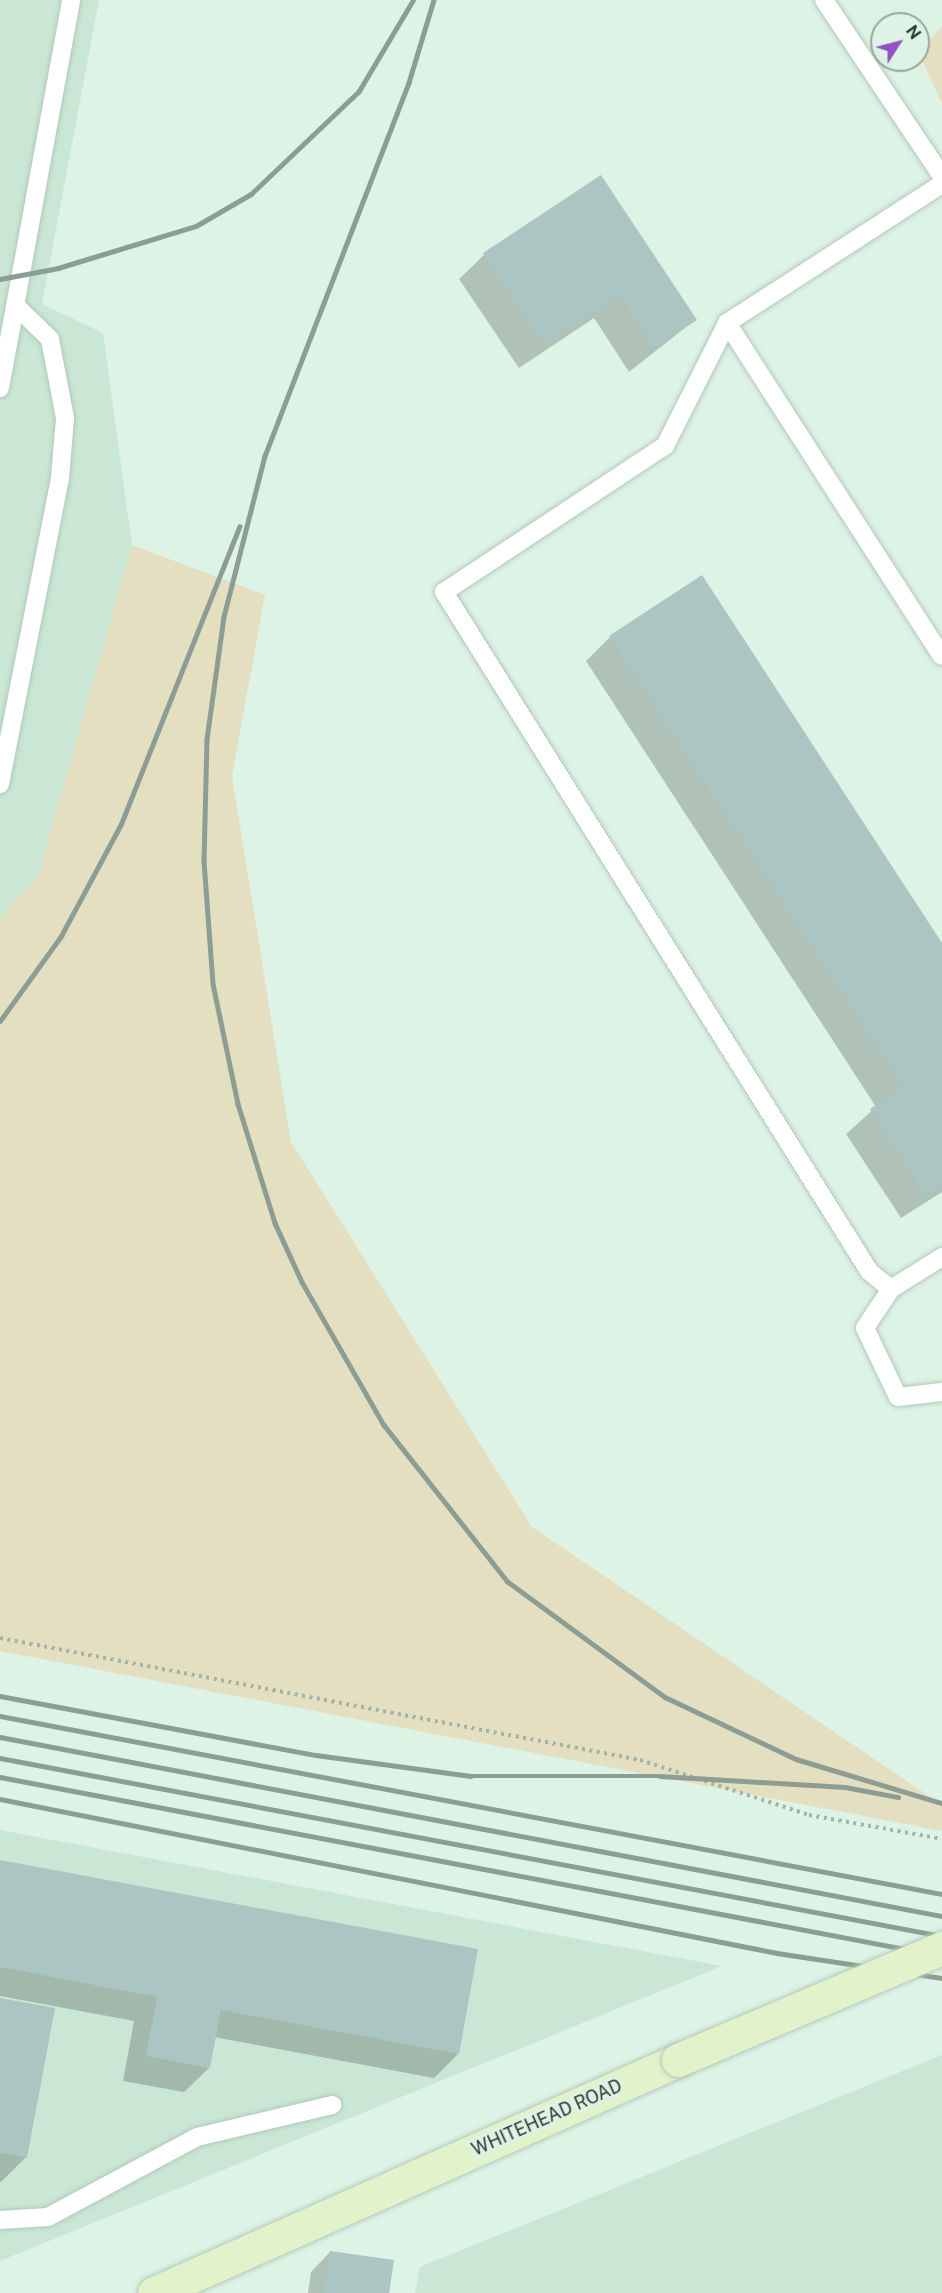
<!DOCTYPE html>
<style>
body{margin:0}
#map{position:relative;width:942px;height:2293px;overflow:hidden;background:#ddf3e5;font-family:"Public Sans",sans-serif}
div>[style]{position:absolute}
.built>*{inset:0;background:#cae7d5}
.green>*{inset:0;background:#e5dfc2}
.shadow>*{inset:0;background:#0003}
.building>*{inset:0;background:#aac5c2}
.path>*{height:4px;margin-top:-2px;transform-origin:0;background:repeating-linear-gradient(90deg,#a2b4a9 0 3px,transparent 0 7.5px)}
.roads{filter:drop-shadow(0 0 2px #b3c8ba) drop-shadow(0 0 2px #b3c8ba)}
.lane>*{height:18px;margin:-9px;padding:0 9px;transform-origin:9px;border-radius:9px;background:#fff}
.secondary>*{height:33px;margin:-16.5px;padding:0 16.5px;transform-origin:16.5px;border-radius:16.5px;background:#e2f2ca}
.rail>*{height:4.5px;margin:-2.25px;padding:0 2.25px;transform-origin:2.25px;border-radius:2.25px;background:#8d9d93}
.bridges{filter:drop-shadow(0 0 2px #b3c8ba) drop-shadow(0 0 2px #b3c8ba)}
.secondary-bridge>*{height:33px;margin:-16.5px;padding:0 16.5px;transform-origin:16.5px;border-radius:16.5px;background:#e2f2ca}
span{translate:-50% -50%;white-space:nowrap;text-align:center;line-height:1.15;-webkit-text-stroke:6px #ddf3e5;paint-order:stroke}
.street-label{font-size:18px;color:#2d3630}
.north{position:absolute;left:870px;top:12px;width:60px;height:60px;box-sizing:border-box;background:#ddf3e5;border:2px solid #97a79d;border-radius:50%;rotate:54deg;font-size:16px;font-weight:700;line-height:24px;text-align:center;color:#2d3630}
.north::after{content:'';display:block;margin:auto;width:21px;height:27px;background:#9251c7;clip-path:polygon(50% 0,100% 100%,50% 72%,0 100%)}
</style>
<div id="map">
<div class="built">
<i style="clip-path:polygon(0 0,99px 0,42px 304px,103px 333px,132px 545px,39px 873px,0 919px)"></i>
<i style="clip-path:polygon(0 1830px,722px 1966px,0 2261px)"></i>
<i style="clip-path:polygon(942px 2055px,942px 2293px,415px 2293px,420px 2267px)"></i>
</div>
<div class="green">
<i style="clip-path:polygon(942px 27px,942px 104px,918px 51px)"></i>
<i style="clip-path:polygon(132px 545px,265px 595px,232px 776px,291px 1142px,532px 1527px,942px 1805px,942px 1831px,0 1651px,0 919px,39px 873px)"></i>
</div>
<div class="shadow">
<i style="clip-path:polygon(600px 177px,695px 320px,629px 372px,594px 318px,519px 368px,459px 279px,484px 255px)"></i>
<i style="clip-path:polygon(610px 637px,942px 946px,942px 1192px,901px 1218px,846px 1134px,876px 1107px,586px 661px)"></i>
<i style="clip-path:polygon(0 1862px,458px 2054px,434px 2078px,214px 2037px,209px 2068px,184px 2092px,123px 2081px,134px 2021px,0 1996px)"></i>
<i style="clip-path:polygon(0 2000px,26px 2157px,1px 2182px,0 2181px)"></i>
<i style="clip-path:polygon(330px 2252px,388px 2293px,308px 2293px,311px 2272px)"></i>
</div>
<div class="building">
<i style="clip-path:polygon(601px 175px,697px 320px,654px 348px,619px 295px,544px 345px,483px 253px)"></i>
<i style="clip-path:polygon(702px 575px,942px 943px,942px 1184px,926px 1195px,870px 1109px,903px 1087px,609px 636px)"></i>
<i style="clip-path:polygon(0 1860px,478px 1949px,459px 2054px,221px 2010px,210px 2068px,146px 2056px,157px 1997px,0 1967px)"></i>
<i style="clip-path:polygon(0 1998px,55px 2008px,27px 2158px,0 2153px)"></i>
<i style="clip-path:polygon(330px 2251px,394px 2260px,389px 2293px,323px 2293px)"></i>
</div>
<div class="path">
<i style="left:0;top:1638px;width:652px;rotate:10.79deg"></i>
<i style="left:640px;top:1760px;width:178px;rotate:18deg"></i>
<i style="left:809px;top:1815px;width:135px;rotate:10.2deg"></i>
</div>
<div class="roads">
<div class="lane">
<i style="left:824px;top:0;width:212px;rotate:56.2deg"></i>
<i style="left:727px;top:323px;width:396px;rotate:57.2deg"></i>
<i style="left:0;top:388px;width:394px;rotate:-79.6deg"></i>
<i style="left:0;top:784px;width:312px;rotate:-78.9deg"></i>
<i style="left:60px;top:478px;width:60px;rotate:-85.2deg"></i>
<i style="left:65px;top:418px;width:80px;rotate:-100.8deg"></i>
<i style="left:50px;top:339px;width:49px;rotate:-135.8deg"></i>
<i style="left:942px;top:1257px;width:60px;rotate:147.9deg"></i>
<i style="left:891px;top:1289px;width:47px;rotate:123.7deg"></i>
<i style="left:865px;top:1328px;width:76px;rotate:64.4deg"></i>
<i style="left:898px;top:1397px;width:44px;rotate:-6.5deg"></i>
<i style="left:891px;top:1289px;width:28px;rotate:-141deg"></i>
<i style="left:869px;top:1271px;width:801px;rotate:-122.04deg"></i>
<i style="left:444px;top:592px;width:265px;rotate:-33.5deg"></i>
<i style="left:665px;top:446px;width:138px;rotate:-63.2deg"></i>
<i style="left:727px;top:323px;width:256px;rotate:-32.9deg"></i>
<i style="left:0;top:2220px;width:48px;rotate:-3.6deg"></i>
<i style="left:48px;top:2217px;width:169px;rotate:-28.2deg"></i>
<i style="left:197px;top:2137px;width:139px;rotate:-13.3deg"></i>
</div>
<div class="secondary">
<i style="left:154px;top:2293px;width:573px;rotate:-23.97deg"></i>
</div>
</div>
<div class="rail">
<i style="left:434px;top:0;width:87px;rotate:106.8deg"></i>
<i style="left:409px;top:83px;width:400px;rotate:111.1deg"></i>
<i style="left:265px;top:456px;width:166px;rotate:104.3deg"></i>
<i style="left:224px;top:617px;width:123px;rotate:97.9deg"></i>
<i style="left:207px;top:739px;width:122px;rotate:91.4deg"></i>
<i style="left:204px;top:861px;width:123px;rotate:85.8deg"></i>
<i style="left:213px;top:984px;width:123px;rotate:78.2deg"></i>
<i style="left:238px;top:1104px;width:125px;rotate:72.7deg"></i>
<i style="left:275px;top:1223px;width:65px;rotate:65.4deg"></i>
<i style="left:302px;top:1282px;width:165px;rotate:60.2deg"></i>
<i style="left:384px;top:1425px;width:199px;rotate:51.7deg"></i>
<i style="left:507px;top:1581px;width:196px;rotate:36.3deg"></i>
<i style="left:665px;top:1697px;width:145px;rotate:25.3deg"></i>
<i style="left:796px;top:1759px;width:152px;rotate:16.8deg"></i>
<i style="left:0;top:279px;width:59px;rotate:-10.7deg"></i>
<i style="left:58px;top:268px;width:144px;rotate:-16.9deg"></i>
<i style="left:196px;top:226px;width:64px;rotate:-30.2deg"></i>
<i style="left:251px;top:194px;width:149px;rotate:-43.6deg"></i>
<i style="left:359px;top:91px;width:106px;rotate:-59.3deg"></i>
<i style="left:0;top:1021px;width:105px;rotate:-54.3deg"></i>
<i style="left:61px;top:936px;width:127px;rotate:-61.8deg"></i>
<i style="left:121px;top:824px;width:320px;rotate:-68.3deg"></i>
<i style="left:0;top:1696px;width:321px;rotate:10.6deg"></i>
<i style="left:316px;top:1755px;width:156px;rotate:7.7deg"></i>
<i style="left:471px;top:1776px;width:189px"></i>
<i style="left:660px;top:1776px;width:185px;rotate:3.4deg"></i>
<i style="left:845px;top:1787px;width:54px;rotate:10.7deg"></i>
<i style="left:0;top:1716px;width:959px;rotate:10.7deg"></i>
<i style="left:0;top:1737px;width:959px;rotate:10.76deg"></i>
<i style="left:0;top:1758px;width:959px;rotate:10.7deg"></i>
<i style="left:0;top:1777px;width:959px;rotate:10.76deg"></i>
<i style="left:0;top:1799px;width:792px;rotate:11.21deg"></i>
<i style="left:777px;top:1953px;width:167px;rotate:8.6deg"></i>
</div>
<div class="bridges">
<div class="secondary-bridge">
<i style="left:678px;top:2060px;width:287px;rotate:-23deg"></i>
</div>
</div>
<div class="street-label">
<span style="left:547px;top:2118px;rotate:-24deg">WHITEHEAD ROAD</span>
</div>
<div class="north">N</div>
</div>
